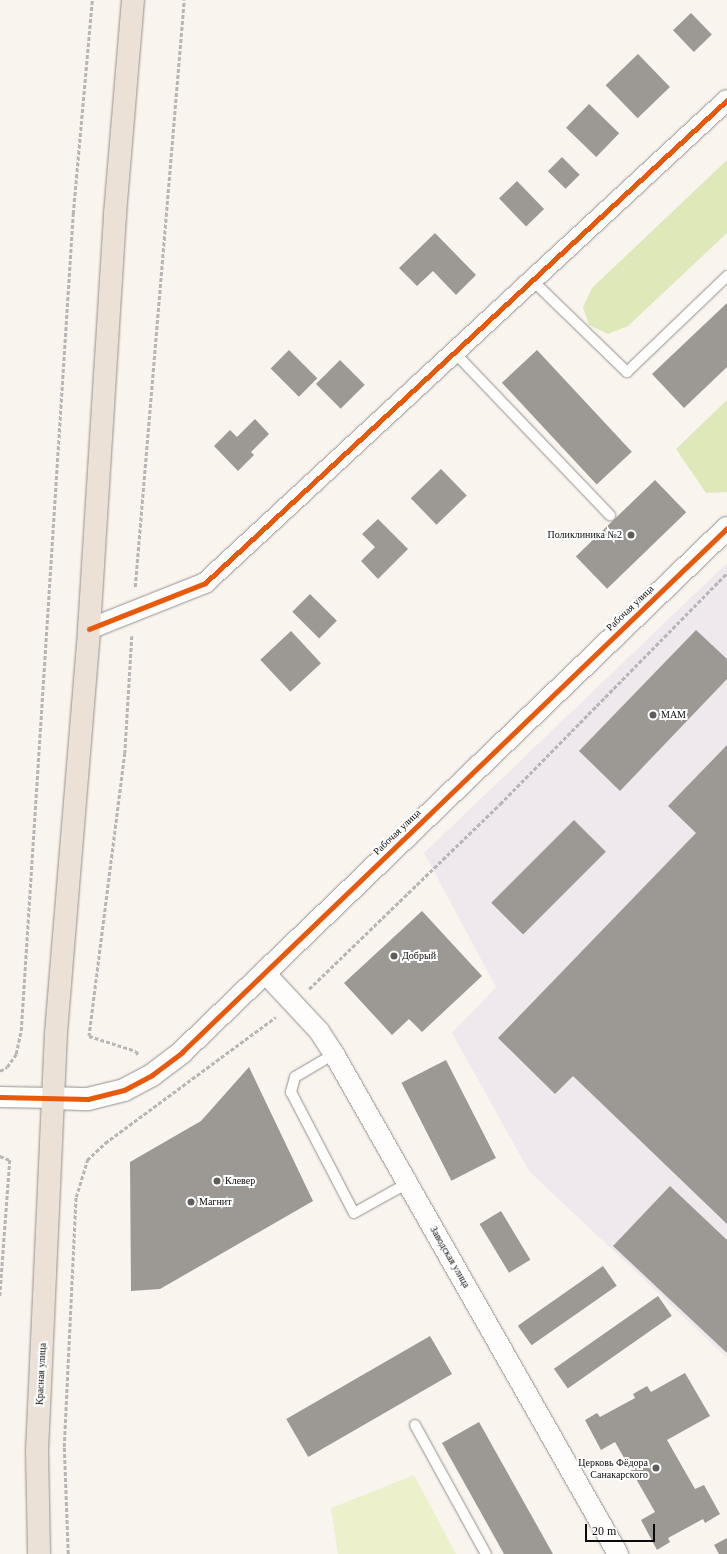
<!DOCTYPE html>
<meta charset="utf-8">
<style>
body{margin:0}
#map{position:relative;width:727px;height:1554px;overflow:hidden;background:#faf4ee;font-family:"Times New Roman",serif}
div>[style]{position:absolute}
.industrial>*{inset:0;background:#efe8ec}
.green>*{inset:0;background:#ecf0cb}
.forest>*{inset:0;background:#dee8b9}
.building>*{inset:0;background:#9c9894;transform-origin:0 0}
.path>*{height:2.5px;margin-top:-1.25px;transform-origin:0;background:repeating-linear-gradient(90deg,#b7b6b5 0 4px,transparent 0 6px)}
.roads{filter:drop-shadow(0 0 1px #93908d) drop-shadow(0 0 1px #93908d)}
.service>*{height:10px;margin:-5px;padding:0 5px;transform-origin:5px;border-radius:5px;background:#fefdfc}
.minor>*{height:20px;margin:-10px;padding:0 10px;transform-origin:10px;border-radius:10px;background:#fefdfc}
.tertiary>*{height:22px;margin:-11px;padding:0 11px;transform-origin:11px;border-radius:11px;background:#fefdfc}
.primary>*{height:22px;margin:-11px;padding:0 11px;transform-origin:11px;border-radius:11px;background:#ece1d6}
.cycleway>*{height:5px;margin:-2.5px;padding:0 2.5px;transform-origin:2.5px;border-radius:2.5px;background:#e8590c}
.dots>*{width:11px;height:11px;translate:-50% -50%;box-sizing:border-box;border:2px solid #fff;border-radius:50%}
span{translate:-50% -50%;white-space:nowrap;text-align:center;line-height:1.15;-webkit-text-stroke:4px #fff;paint-order:stroke}
.poi-label{font-size:10px;color:#0b0b0b}
.right{translate:-100% -50%;text-align:right}
.left{translate:0 -50%;text-align:left}
.street-label{font-size:10px;color:#0b0b0b}
.scale{position:absolute;left:585px;top:1524px;width:70px;height:18px;box-sizing:border-box;border:2px solid #0b0b0b;border-top:0;padding-left:5px;font-size:12px;line-height:14px;white-space:nowrap;color:#0b0b0b;-webkit-text-stroke:3px #fff;paint-order:stroke}
</style>
<div id="map">
<div class="industrial">
<i style="clip-path:polygon(727px 563px,727px 1358px,529px 1171px,452px 1033px,496px 987px,424px 853px)"></i>
</div>
<div class="green">
<i style="clip-path:polygon(414px 1475px,456px 1554px,338px 1554px,331px 1508px)"></i>
</div>
<div class="forest">
<i style="clip-path:polygon(727px 160px,727px 233px,628px 326px,608px 334px,589px 325px,583px 307px,592px 288px)"></i>
<i style="clip-path:polygon(727px 400px,727px 492px,706px 493px,676px 449px)"></i>
</div>
<div class="building">
<i style="left:691px;top:13px;width:30px;height:25px;rotate:46deg"></i>
<i style="left:638px;top:54px;width:46px;height:45px;rotate:46deg"></i>
<i style="left:589px;top:104px;width:42px;height:33px;rotate:44deg"></i>
<i style="left:562px;top:157px;width:25px;height:20px;rotate:45deg"></i>
<i style="left:517px;top:181px;width:39px;height:25px;rotate:46deg"></i>
<i style="clip-path:polygon(435px 233px,476px 275px,456px 295px,433px 271px,417px 286px,399px 268px)"></i>
<i style="clip-path:polygon(727px 303px,727px 367px,684px 408px,652px 374px)"></i>
<i style="left:289px;top:350px;width:40px;height:26px;rotate:45deg"></i>
<i style="left:537px;top:350px;width:139px;height:48px;rotate:47deg"></i>
<i style="left:340px;top:360px;width:35px;height:34px;rotate:45deg"></i>
<i style="clip-path:polygon(255px 419px,269px 434px,251px 452px,254px 455px,238px 471px,214px 446px,230px 430px,237px 437px)"></i>
<i style="left:441px;top:469px;width:37px;height:42px;rotate:46deg"></i>
<i style="left:655px;top:480px;width:45px;height:110px;rotate:46deg"></i>
<i style="clip-path:polygon(378px 519px,408px 549px,378px 579px,361px 561px,375px 547px,362px 534px)"></i>
<i style="left:310px;top:594px;width:38px;height:25px;rotate:45deg"></i>
<i style="clip-path:polygon(696px 630px,727px 659px,727px 679px,620px 791px,579px 751px)"></i>
<i style="left:291px;top:631px;width:44px;height:42px;rotate:47deg"></i>
<i style="clip-path:polygon(727px 745px,727px 1224px,573px 1076px,555px 1094px,498px 1038px,696px 833px,668px 806px)"></i>
<i style="left:574px;top:820px;width:45px;height:117px;rotate:45deg"></i>
<i style="clip-path:polygon(422px 911px,482px 976px,422px 1032px,409px 1019px,392px 1035px,344px 983px)"></i>
<i style="left:446px;top:1060px;width:110px;height:50px;rotate:63deg"></i>
<i style="clip-path:polygon(249px 1067px,313px 1201px,160px 1289px,131px 1291px,130px 1162px,201px 1121px)"></i>
<i style="clip-path:polygon(670px 1186px,727px 1240px,727px 1353px,613px 1246px)"></i>
<i style="left:501px;top:1211px;width:57px;height:25px;rotate:59deg"></i>
<i style="left:603px;top:1266px;width:24px;height:104px;rotate:55deg"></i>
<i style="left:658px;top:1296px;width:24px;height:127px;rotate:55deg"></i>
<i style="left:430px;top:1336px;width:44px;height:166px;rotate:60deg"></i>
<i style="clip-path:polygon(685px 1373px,710px 1416px,667px 1440px,695px 1489px,704px 1485px,720px 1514px,705px 1523px,703px 1519px,668px 1538px,670px 1542px,657px 1550px,641px 1520px,655px 1512px,615px 1442px,601px 1450px,585px 1420px,597px 1413px,600px 1417px,635px 1398px,633px 1394px,647px 1386px,651px 1392px)"></i>
<i style="clip-path:polygon(479px 1422px,553px 1554px,504px 1554px,442px 1443px)"></i>
<i style="clip-path:polygon(727px 1538px,727px 1554px,719px 1554px,714px 1545px)"></i>
</div>
<div class="path">
<i style="left:135px;top:587px;width:589px;rotate:-85.23deg"></i>
<i style="left:132px;top:636px;width:117px;rotate:93.4deg"></i>
<i style="left:125px;top:753px;width:285px;rotate:97.2deg"></i>
<i style="left:89px;top:1036px;width:49px;rotate:17.7deg"></i>
<i style="left:136px;top:1051px;width:6px;rotate:59deg"></i>
<i style="left:309px;top:989px;width:266px;rotate:-44.1deg"></i>
<i style="left:500px;top:804px;width:324px;rotate:-45.5deg"></i>
<i style="left:0;top:1071px;width:8px;rotate:-30deg"></i>
<i style="left:7px;top:1067px;width:16px;rotate:-55deg"></i>
<i style="left:16px;top:1054px;width:24px;rotate:-78deg"></i>
<i style="left:21px;top:1031px;width:819px;rotate:-86.36deg"></i>
<i style="left:73px;top:214px;width:215px;rotate:-84.9deg"></i>
<i style="left:0;top:1156px;width:11px;rotate:22deg"></i>
<i style="left:10px;top:1160px;width:137px;rotate:94.2deg"></i>
<i style="left:68px;top:1554px;width:107px;rotate:-92.1deg"></i>
<i style="left:64px;top:1447px;width:250px;rotate:-87.3deg"></i>
<i style="left:76px;top:1197px;width:39px;rotate:-73deg"></i>
<i style="left:87px;top:1160px;width:25px;rotate:-43deg"></i>
<i style="left:105px;top:1143px;width:212px;rotate:-36.4deg"></i>
</div>
<div class="roads">
<div class="service">
<i style="left:533px;top:281px;width:131px;rotate:44.1deg"></i>
<i style="left:627px;top:372px;width:139px;rotate:-43.8deg"></i>
<i style="left:454px;top:352px;width:226px;rotate:46.3deg"></i>
<i style="left:334px;top:1054px;width:45px;rotate:149.5deg"></i>
<i style="left:295px;top:1077px;width:16px;rotate:105deg"></i>
<i style="left:291px;top:1092px;width:136px;rotate:62.5deg"></i>
<i style="left:354px;top:1213px;width:62px;rotate:-29.1deg"></i>
<i style="left:415px;top:1425px;width:147px;rotate:61.2deg"></i>
</div>
<div class="minor">
<i style="left:89px;top:629px;width:125px;rotate:-21.6deg"></i>
<i style="left:205px;top:583px;width:711px;rotate:-42.78deg"></i>
<i style="left:264px;top:972px;width:81px;rotate:47deg"></i>
<i style="left:319px;top:1031px;width:27px;rotate:57deg"></i>
<i style="left:334px;top:1054px;width:575px;rotate:60.4deg"></i>
<i style="left:0;top:1097px;width:52px;rotate:1.1deg"></i>
</div>
<div class="tertiary">
<i style="left:52px;top:1098px;width:36px;rotate:2deg"></i>
<i style="left:88px;top:1099px;width:37px;rotate:-14deg"></i>
<i style="left:124px;top:1090px;width:32px;rotate:-28deg"></i>
<i style="left:152px;top:1075px;width:38px;rotate:-37deg"></i>
<i style="left:182px;top:1052px;width:756px;rotate:-43.87deg"></i>
</div>
<div class="primary">
<i style="left:39px;top:1554px;width:103px;rotate:-91.1deg"></i>
<i style="left:37px;top:1451px;width:418px;rotate:-87.4deg"></i>
<i style="left:56px;top:1033px;width:405px;rotate:-85.3deg"></i>
<i style="left:89px;top:629px;width:416px;rotate:-86.4deg"></i>
<i style="left:115px;top:214px;width:215px;rotate:-85.2deg"></i>
</div>
</div>
<div class="cycleway">
<i style="left:89px;top:629px;width:125px;rotate:-21.6deg"></i>
<i style="left:205px;top:583px;width:711px;rotate:-42.78deg"></i>
<i style="left:0;top:1097px;width:88px;rotate:1.3deg"></i>
<i style="left:88px;top:1099px;width:37px;rotate:-14deg"></i>
<i style="left:124px;top:1090px;width:32px;rotate:-28deg"></i>
<i style="left:152px;top:1075px;width:38px;rotate:-37deg"></i>
<i style="left:182px;top:1052px;width:756px;rotate:-43.87deg"></i>
</div>
<div class="dots">
<i style="left:631px;top:535px;background:#5f5d5a"></i>
<i style="left:653px;top:715px;background:#5f5d5a"></i>
<i style="left:394px;top:956px;background:#5f5d5a"></i>
<i style="left:217px;top:1181px;background:#5f5d5a"></i>
<i style="left:191px;top:1202px;background:#5f5d5a"></i>
<i style="left:656px;top:1468px;background:#5f5d5a"></i>
</div>
<div class="poi-label">
<span class="right" style="left:622px;top:535px">Поликлиника №2</span>
<span class="left" style="left:661px;top:715px">МАМ</span>
<span class="left" style="left:402px;top:956px">Добрый</span>
<span class="left" style="left:225px;top:1181px">Клевер</span>
<span class="left" style="left:199px;top:1202px">Магнит</span>
<span class="right" style="left:648px;top:1468px">Церковь Фёдора<br>Санакарского</span>
</div>
<div class="street-label">
<span style="left:630px;top:608px;rotate:-44deg">Рабочая улица</span>
<span style="left:397px;top:832px;rotate:-44deg">Рабочая улица</span>
<span style="left:450px;top:1257px;rotate:60deg">Заводская улица</span>
<span style="left:41px;top:1374px;rotate:-87deg">Красная улица</span>
</div>
<div class="scale">20 m</div>
</div>
